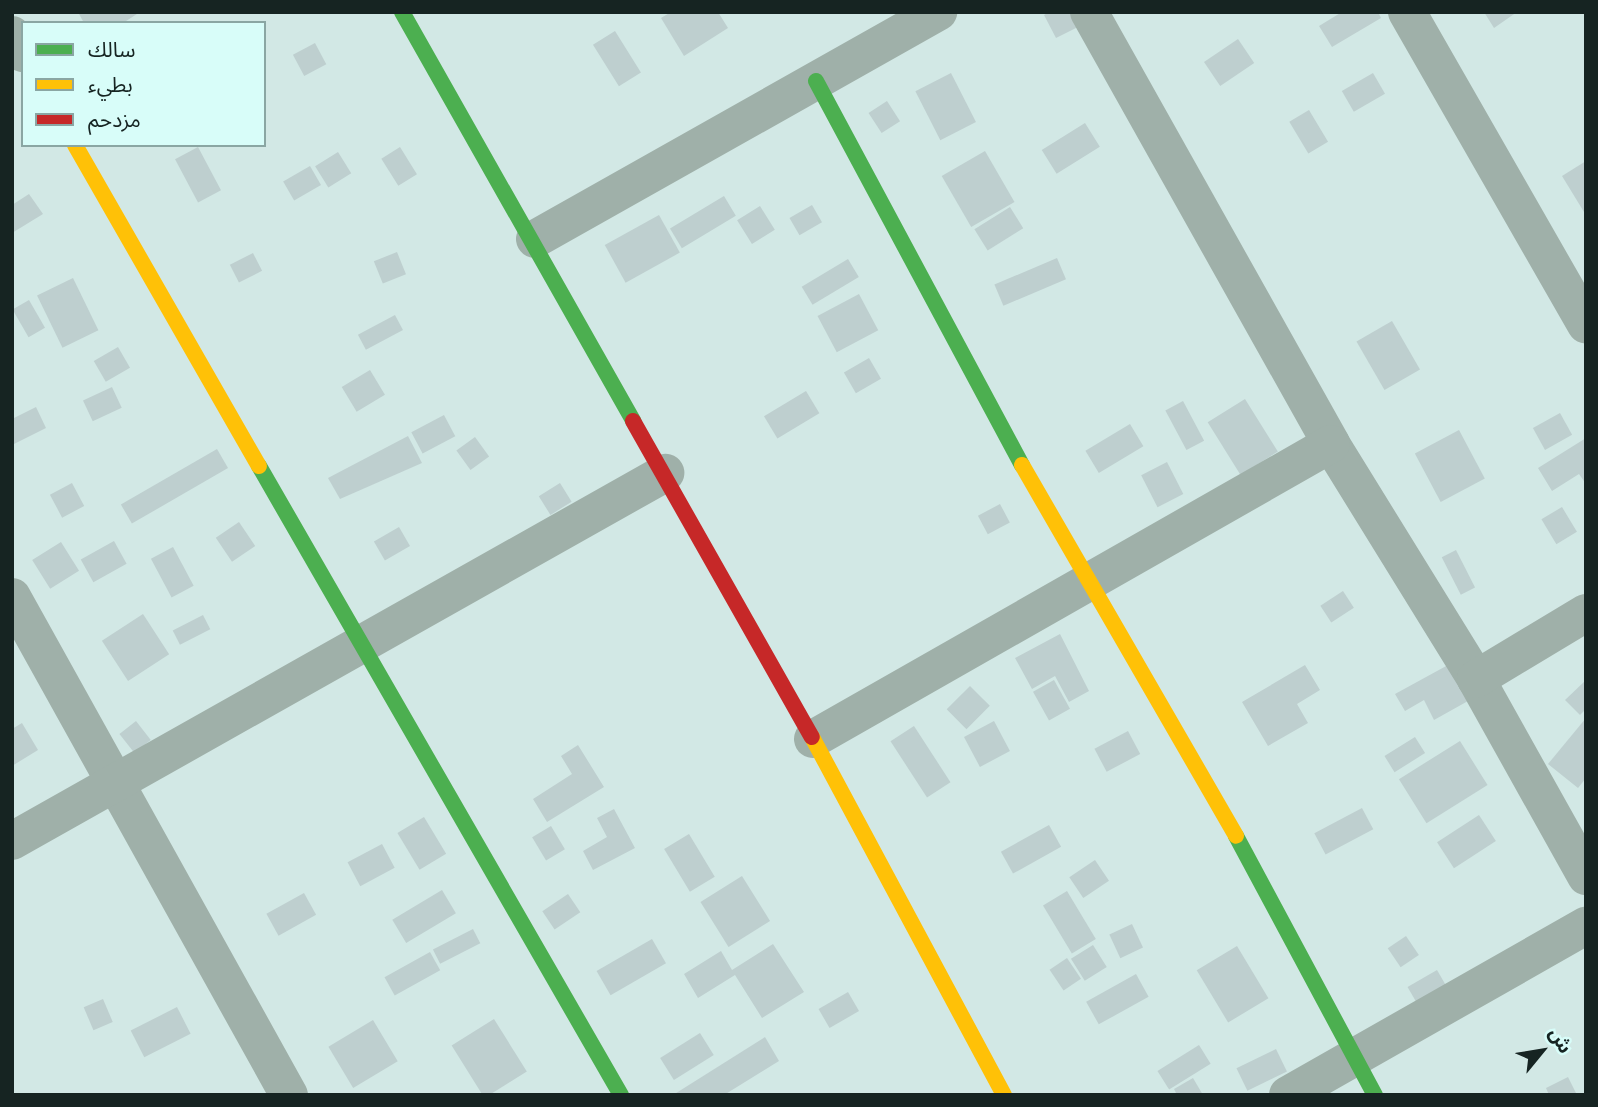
<!DOCTYPE html>
<meta charset="utf-8">
<style>
body{margin:0}
#map{position:relative;width:1598px;height:1107px;overflow:hidden;background:#d2e8e5;font-family:"Varela Round","Noto Sans Arabic",sans-serif}
div>[style]{position:absolute}
.building>*{inset:0;background:#becfcf;transform-origin:0 0}
.street>*{height:38px;margin:-19px;padding:0 19px;transform-origin:19px;border-radius:19px;background:#9fb0a9}
.fast>*{height:16px;margin:-8px;padding:0 8px;transform-origin:8px;border-radius:8px;background:#4caf50}
.slow>*{height:16px;margin:-8px;padding:0 8px;transform-origin:8px;border-radius:8px;background:#ffc107}
.jam>*{height:16px;margin:-8px;padding:0 8px;transform-origin:8px;border-radius:8px;background:#c62828}
span{translate:-50% -50%;white-space:nowrap;text-align:center;line-height:1.15;-webkit-text-stroke:5px #d8fdf9;paint-order:stroke}
.frame{position:absolute;inset:0;border:14px solid #162422;pointer-events:none}
.legend{position:absolute;left:21px;top:21px;width:245px;height:126px;box-sizing:border-box;background:#d8fdf9;border:2px solid #8aa6a3;margin:0;padding:9px 12px;list-style:none;font-size:21px;color:#162422}
.legend li{display:flex;align-items:center;gap:14px;height:35px}
.legend b{width:35px;border:2px solid #8aa6a3}
.north{position:absolute;left:1507px;top:1016px;width:70px;height:70px;-webkit-text-stroke:5px #d8fdf9;paint-order:stroke;rotate:60deg;font-size:19px;font-weight:700;line-height:28px;text-align:center;color:#162422}
.north::after{content:'';display:block;margin:auto;width:24px;height:32px;background:#162422;clip-path:polygon(50% 0,100% 100%,50% 72%,0 100%)}
</style>
<div id="map">
<div class="building">
<i style="clip-path:polygon(78px 12px,140px 12px,123px 23px,84px 23px)"></i>
<i style="clip-path:polygon(671px 12px,718px 12px,728px 28px,684px 56px,661px 18px)"></i>
<i style="clip-path:polygon(1049px 12px,1070px 12px,1078px 27px,1056px 38px,1044px 15px)"></i>
<i style="clip-path:polygon(1342px 12px,1378px 12px,1381px 18px,1332px 47px,1319px 26px)"></i>
<i style="clip-path:polygon(1484px 12px,1517px 12px,1494px 28px)"></i>
<i style="left:615px;top:31px;width:49px;height:26px;rotate:58deg"></i>
<i style="left:1238px;top:39px;width:29px;height:41px;rotate:56deg"></i>
<i style="left:315px;top:43px;width:24px;height:25px;rotate:62deg"></i>
<i style="left:951px;top:73px;width:55px;height:40px;rotate:63deg"></i>
<i style="left:1373px;top:73px;width:24px;height:36px;rotate:60deg"></i>
<i style="left:887px;top:101px;width:24px;height:22px;rotate:57deg"></i>
<i style="left:1309px;top:110px;width:37px;height:23px;rotate:59deg"></i>
<i style="left:1085px;top:123px;width:28px;height:51px;rotate:58deg"></i>
<i style="left:198px;top:147px;width:49px;height:26px;rotate:62deg"></i>
<i style="left:400px;top:147px;width:32px;height:22px;rotate:58deg"></i>
<i style="left:985px;top:151px;width:59px;height:50px;rotate:60deg"></i>
<i style="left:338px;top:152px;width:25px;height:27px;rotate:58deg"></i>
<i style="clip-path:polygon(1586px 161px,1586px 211px,1584px 212px,1562px 176px)"></i>
<i style="left:310px;top:166px;width:22px;height:31px;rotate:60deg"></i>
<i style="clip-path:polygon(29px 194px,43px 214px,12px 233px,12px 205px)"></i>
<i style="left:724px;top:196px;width:23px;height:63px;rotate:59deg"></i>
<i style="left:812px;top:205px;width:20px;height:26px;rotate:60deg"></i>
<i style="left:760px;top:206px;width:28px;height:27px;rotate:58deg"></i>
<i style="left:1010px;top:207px;width:25px;height:42px;rotate:58deg"></i>
<i style="left:659px;top:215px;width:43px;height:62px;rotate:61deg"></i>
<i style="left:397px;top:252px;width:24px;height:25px;rotate:68deg"></i>
<i style="left:253px;top:253px;width:20px;height:26px;rotate:63deg"></i>
<i style="left:1057px;top:258px;width:23px;height:68px;rotate:67deg"></i>
<i style="left:848px;top:259px;width:21px;height:54px;rotate:59deg"></i>
<i style="left:73px;top:278px;width:58px;height:40px;rotate:64deg"></i>
<i style="left:859px;top:294px;width:41px;height:47px;rotate:62deg"></i>
<i style="left:29px;top:300px;width:32px;height:19px;rotate:60deg"></i>
<i style="left:395px;top:315px;width:17px;height:42px;rotate:62deg"></i>
<i style="left:1392px;top:321px;width:56px;height:41px;rotate:60deg"></i>
<i style="left:118px;top:347px;width:24px;height:28px;rotate:60deg"></i>
<i style="left:869px;top:358px;width:24px;height:29px;rotate:60deg"></i>
<i style="left:370px;top:370px;width:29px;height:33px;rotate:59deg"></i>
<i style="left:112px;top:387px;width:23px;height:32px;rotate:65deg"></i>
<i style="left:806px;top:391px;width:26px;height:49px;rotate:59deg"></i>
<i style="left:1245px;top:399px;width:62px;height:44px;rotate:58deg"></i>
<i style="left:1183px;top:401px;width:45px;height:20px;rotate:62deg"></i>
<i style="clip-path:polygon(36px 407px,46px 428px,14px 444px,12px 419px)"></i>
<i style="left:1560px;top:413px;width:25px;height:31px;rotate:61deg"></i>
<i style="left:444px;top:415px;width:24px;height:37px;rotate:62deg"></i>
<i style="left:1130px;top:424px;width:26px;height:52px;rotate:59deg"></i>
<i style="left:1459px;top:430px;width:55px;height:50px;rotate:62deg"></i>
<i style="clip-path:polygon(408px 436px,422px 463px,340px 499px,328px 478px)"></i>
<i style="left:475px;top:437px;width:24px;height:23px;rotate:54deg"></i>
<i style="clip-path:polygon(1586px 438px,1586px 484px,1579px 474px,1552px 491px,1538px 468px)"></i>
<i style="left:217px;top:449px;width:22px;height:111px;rotate:60deg"></i>
<i style="left:1167px;top:462px;width:36px;height:29px;rotate:63deg"></i>
<i style="left:72px;top:483px;width:26px;height:25px;rotate:62deg"></i>
<i style="left:560px;top:483px;width:22px;height:25px;rotate:58deg"></i>
<i style="left:1000px;top:504px;width:21px;height:25px;rotate:62deg"></i>
<i style="left:1562px;top:507px;width:29px;height:24px;rotate:59deg"></i>
<i style="left:239px;top:522px;width:29px;height:28px;rotate:56deg"></i>
<i style="left:399px;top:527px;width:22px;height:29px;rotate:60deg"></i>
<i style="left:114px;top:541px;width:26px;height:38px;rotate:61deg"></i>
<i style="left:61px;top:542px;width:34px;height:34px;rotate:58deg"></i>
<i style="left:173px;top:547px;width:44px;height:25px;rotate:62deg"></i>
<i style="left:1456px;top:550px;width:42px;height:16px;rotate:63deg"></i>
<i style="left:1343px;top:591px;width:20px;height:27px;rotate:57deg"></i>
<i style="left:143px;top:614px;width:48px;height:49px;rotate:57deg"></i>
<i style="left:203px;top:615px;width:16px;height:34px;rotate:63deg"></i>
<i style="clip-path:polygon(1060px 634px,1089px 691px,1069px 702px,1055px 676px,1032px 689px,1015px 658px)"></i>
<i style="clip-path:polygon(1305px 665px,1320px 690px,1297px 704px,1308px 723px,1268px 746px,1242px 702px)"></i>
<i style="clip-path:polygon(1448px 665px,1468px 701px,1434px 720px,1424px 700px,1405px 711px,1395px 694px)"></i>
<i style="left:1054px;top:680px;width:33px;height:24px;rotate:61deg"></i>
<i style="clip-path:polygon(1586px 680px,1586px 709px,1580px 715px,1565px 700px)"></i>
<i style="left:970px;top:686px;width:28px;height:33px;rotate:45deg"></i>
<i style="clip-path:polygon(1586px 718px,1586px 778px,1578px 788px,1548px 764px)"></i>
<i style="left:136px;top:721px;width:24px;height:21px;rotate:52deg"></i>
<i style="left:994px;top:721px;width:34px;height:34px;rotate:62deg"></i>
<i style="clip-path:polygon(22px 723px,38px 750px,12px 766px,12px 729px)"></i>
<i style="left:914px;top:726px;width:67px;height:28px;rotate:57deg"></i>
<i style="left:1128px;top:731px;width:26px;height:38px;rotate:62deg"></i>
<i style="left:1415px;top:737px;width:19px;height:36px;rotate:58deg"></i>
<i style="left:1460px;top:741px;width:52px;height:72px;rotate:58deg"></i>
<i style="clip-path:polygon(578px 745px,604px 787px,547px 822px,533px 799px,572px 774px,561px 756px)"></i>
<i style="left:1362px;top:808px;width:24px;height:54px;rotate:62deg"></i>
<i style="clip-path:polygon(614px 809px,635px 848px,593px 870px,583px 851px,607px 837px,597px 818px)"></i>
<i style="left:1479px;top:815px;width:31px;height:50px;rotate:57deg"></i>
<i style="left:424px;top:817px;width:43px;height:31px;rotate:59deg"></i>
<i style="left:1049px;top:825px;width:25px;height:55px;rotate:61deg"></i>
<i style="left:551px;top:826px;width:27px;height:22px;rotate:59deg"></i>
<i style="left:689px;top:834px;width:50px;height:29px;rotate:59deg"></i>
<i style="left:382px;top:844px;width:27px;height:39px;rotate:62deg"></i>
<i style="left:1095px;top:860px;width:25px;height:31px;rotate:56deg"></i>
<i style="left:742px;top:876px;width:53px;height:49px;rotate:58deg"></i>
<i style="left:442px;top:890px;width:27px;height:58px;rotate:59deg"></i>
<i style="left:1067px;top:891px;width:56px;height:28px;rotate:59deg"></i>
<i style="left:304px;top:893px;width:25px;height:43px;rotate:61deg"></i>
<i style="left:568px;top:894px;width:22px;height:31px;rotate:56deg"></i>
<i style="left:1132px;top:924px;width:26px;height:25px;rotate:65deg"></i>
<i style="left:473px;top:929px;width:16px;height:45px;rotate:63deg"></i>
<i style="left:1406px;top:936px;width:23px;height:22px;rotate:56deg"></i>
<i style="left:652px;top:939px;width:28px;height:64px;rotate:60deg"></i>
<i style="clip-path:polygon(773px 944px,804px 992px,762px 1018px,735px 975px,698px 998px,684px 974px,721px 951px,732px 970px)"></i>
<i style="left:1093px;top:945px;width:26px;height:26px;rotate:58deg"></i>
<i style="left:1237px;top:946px;width:61px;height:47px;rotate:59deg"></i>
<i style="left:430px;top:952px;width:21px;height:52px;rotate:61deg"></i>
<i style="left:1067px;top:958px;width:25px;height:21px;rotate:56deg"></i>
<i style="left:1437px;top:970px;width:22px;height:34px;rotate:60deg"></i>
<i style="left:1136px;top:974px;width:26px;height:57px;rotate:61deg"></i>
<i style="left:848px;top:992px;width:22px;height:34px;rotate:60deg"></i>
<i style="left:103px;top:999px;width:25px;height:21px;rotate:67deg"></i>
<i style="left:177px;top:1007px;width:30px;height:52px;rotate:63deg"></i>
<i style="left:494px;top:1019px;width:62px;height:50px;rotate:58deg"></i>
<i style="left:373px;top:1020px;width:48px;height:52px;rotate:59deg"></i>
<i style="left:700px;top:1033px;width:26px;height:47px;rotate:58deg"></i>
<i style="clip-path:polygon(765px 1037px,779px 1061px,724px 1095px,673px 1095px)"></i>
<i style="left:1199px;top:1045px;width:22px;height:49px;rotate:58deg"></i>
<i style="left:1276px;top:1049px;width:25px;height:44px;rotate:64deg"></i>
<i style="clip-path:polygon(1568px 1077px,1577px 1095px,1549px 1095px,1546px 1088px)"></i>
<i style="clip-path:polygon(1193px 1078px,1203px 1095px,1177px 1095px,1174px 1089px)"></i>
</div>
<div class="street">
<i style="left:1089px;top:12px;width:495px;rotate:60.7deg"></i>
<i style="left:1331px;top:444px;width:276px;rotate:58.3deg"></i>
<i style="left:1476px;top:679px;width:226px;rotate:60.8deg"></i>
<i style="left:1407px;top:12px;width:360px;rotate:60.2deg"></i>
<i style="left:12px;top:35px;width:21px;rotate:59deg"></i>
<i style="left:535px;top:239px;width:463px;rotate:-29.4deg"></i>
<i style="left:12px;top:597px;width:570px;rotate:60.92deg"></i>
<i style="left:1476px;top:679px;width:128px;rotate:-31deg"></i>
<i style="left:813px;top:739px;width:596px;rotate:-29.66deg"></i>
<i style="left:12px;top:841px;width:750px;rotate:-29.4deg"></i>
<i style="left:1288px;top:1095px;width:343px;rotate:-29.6deg"></i>
</div>
<div class="fast">
<i style="left:402px;top:12px;width:470px;rotate:60.5deg"></i>
<i style="left:816px;top:81px;width:436px;rotate:61.8deg"></i>
<i style="left:259px;top:466px;width:726px;rotate:60.08deg"></i>
<i style="left:1236px;top:836px;width:294px;rotate:61.8deg"></i>
</div>
<div class="slow">
<i style="left:75px;top:145px;width:370px;rotate:60.2deg"></i>
<i style="left:1022px;top:465px;width:428px;rotate:60deg"></i>
<i style="left:812px;top:737px;width:406px;rotate:61.8deg"></i>
</div>
<div class="jam">
<i style="left:633px;top:421px;width:363px;rotate:60.5deg"></i>
</div>
<div class="frame"></div>
<ul class="legend">
<li><b style="height:9px;background:#4caf50"></b>سالك</li>
<li><b style="height:9px;background:#ffc107"></b>بطيء</li>
<li><b style="height:9px;background:#c62828"></b>مزدحم</li>
</ul>
<div class="north">ش</div>
</div>
